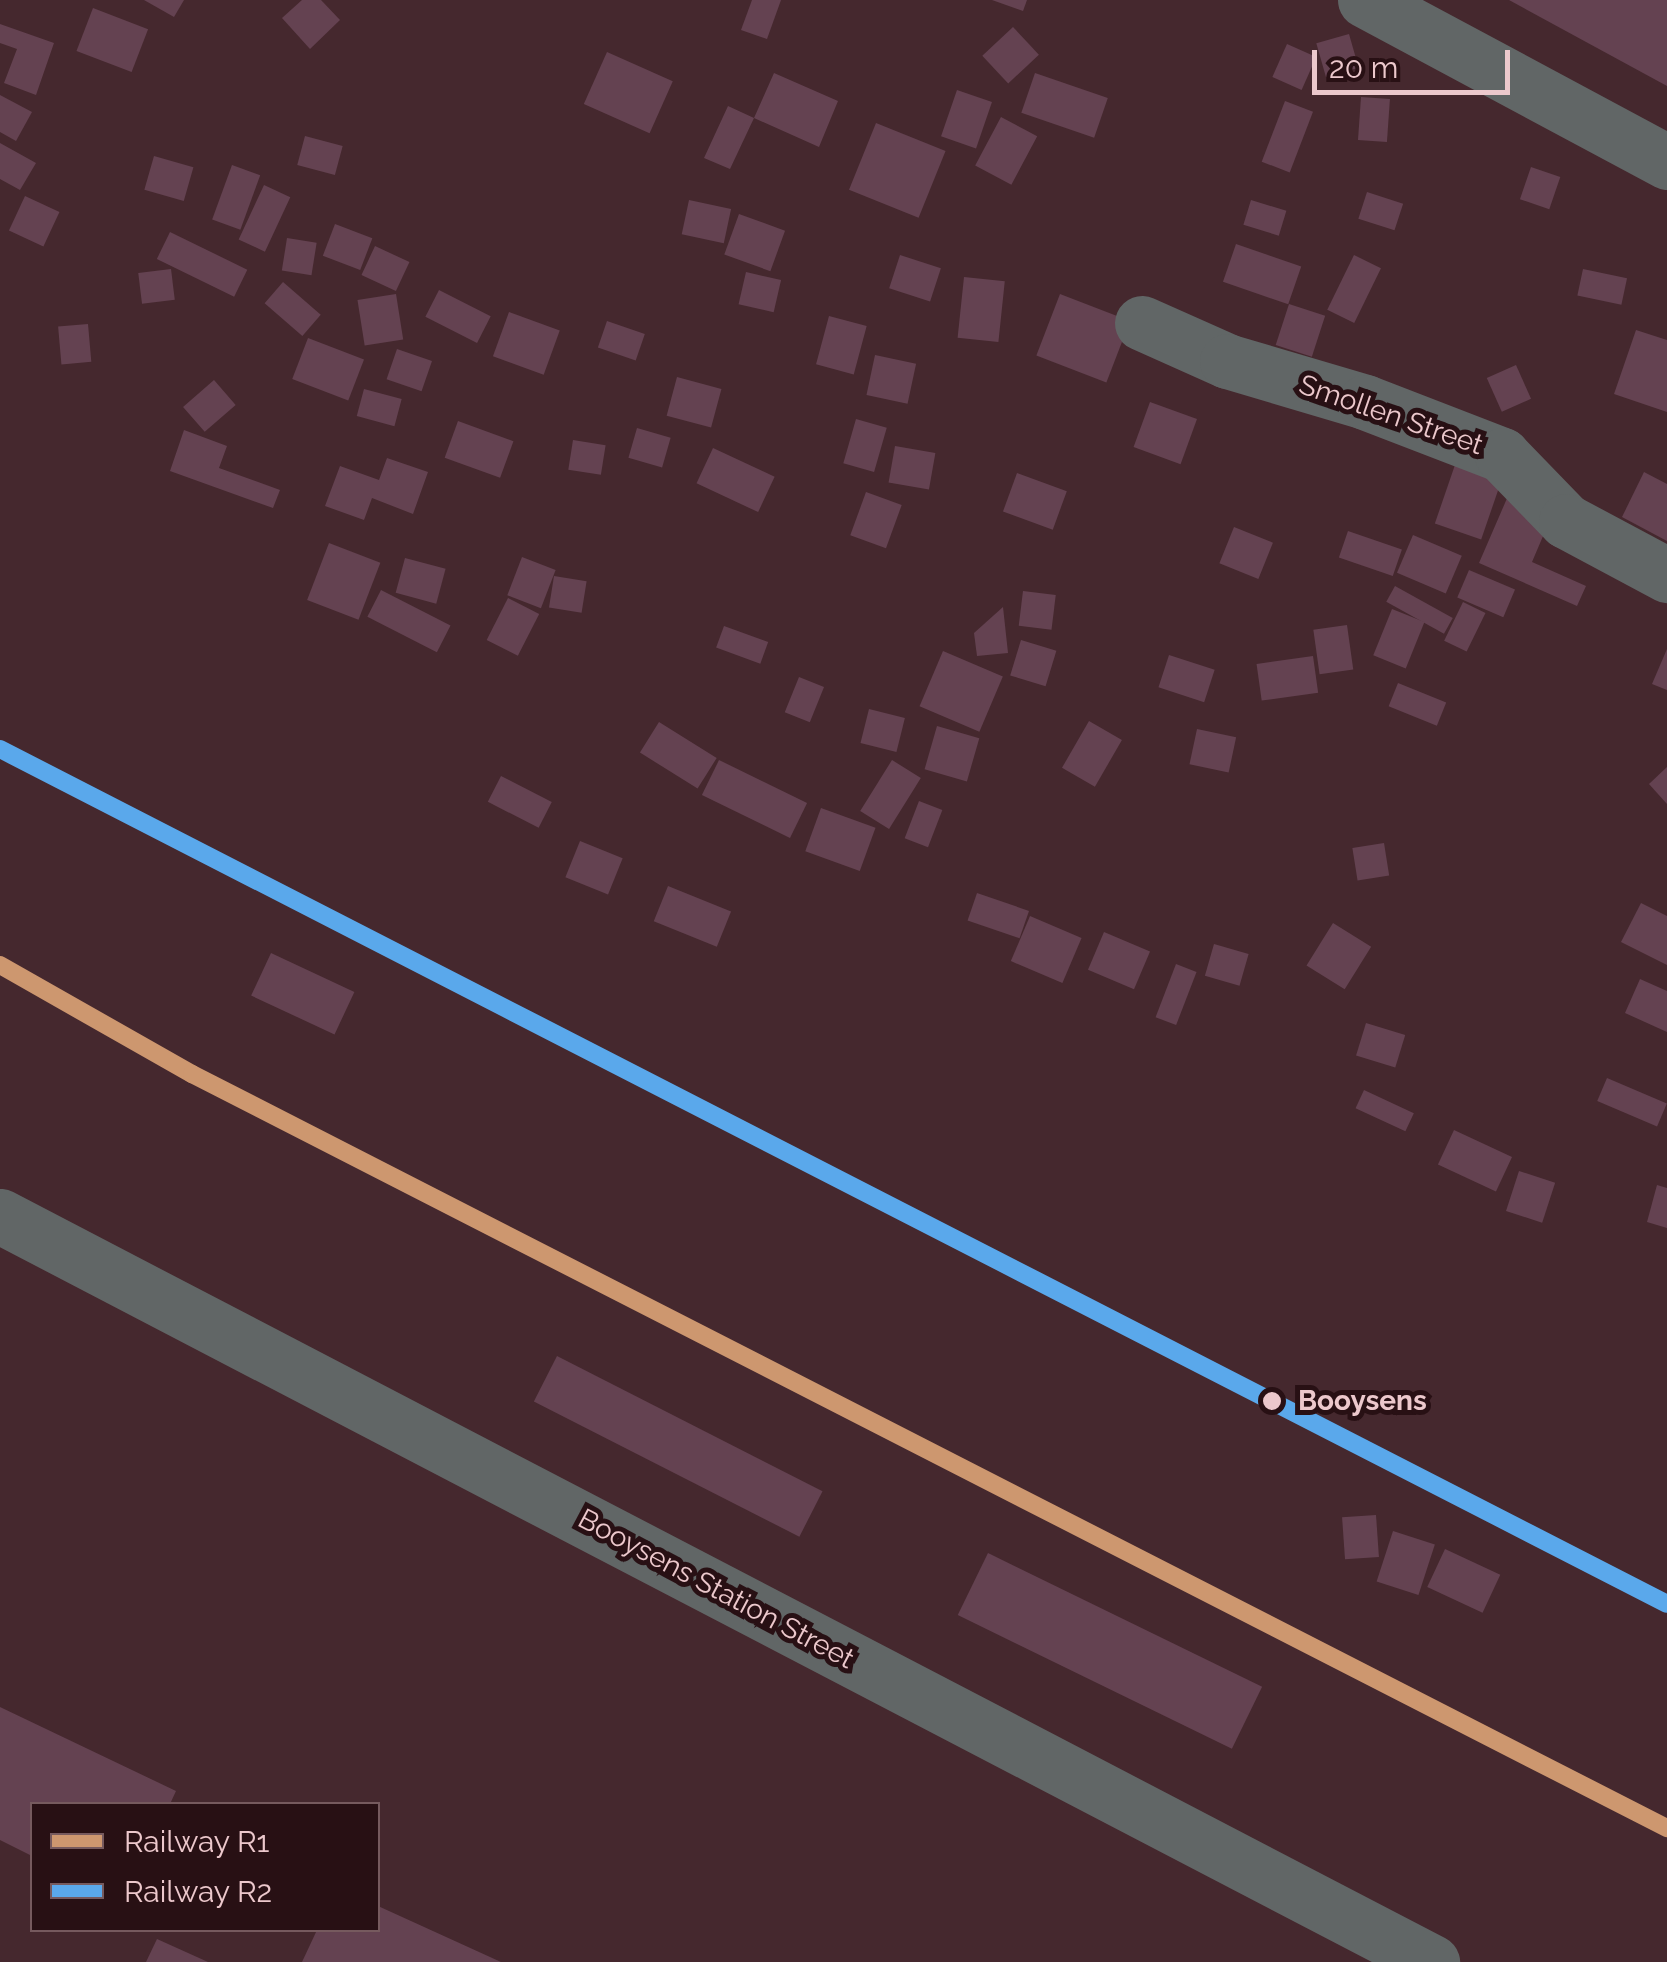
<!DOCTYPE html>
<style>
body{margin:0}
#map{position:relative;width:1667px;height:1962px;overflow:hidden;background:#45282e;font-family:Raleway,sans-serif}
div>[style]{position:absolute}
.building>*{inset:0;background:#644251;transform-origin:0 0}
.minor>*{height:55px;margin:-27.5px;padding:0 27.5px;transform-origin:27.5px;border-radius:27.5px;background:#616666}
.rail>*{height:11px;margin-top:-5.5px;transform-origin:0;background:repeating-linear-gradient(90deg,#281014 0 22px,#72686a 0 44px);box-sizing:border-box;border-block:2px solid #72686a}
.rail-1>*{height:18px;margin:-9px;padding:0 9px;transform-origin:9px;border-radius:9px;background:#cd976f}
.rail-2>*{height:18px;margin:-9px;padding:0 9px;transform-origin:9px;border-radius:9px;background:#5aa8eb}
.dots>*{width:28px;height:28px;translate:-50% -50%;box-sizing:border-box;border:5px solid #281014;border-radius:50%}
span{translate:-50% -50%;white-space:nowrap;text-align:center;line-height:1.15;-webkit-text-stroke:10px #281014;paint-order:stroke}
.street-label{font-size:28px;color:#ecc8cc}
.stop-label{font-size:28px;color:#ecc8cc;font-weight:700}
.left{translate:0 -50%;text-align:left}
.legend{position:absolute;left:30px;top:1802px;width:350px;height:130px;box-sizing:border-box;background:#281014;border:2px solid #765a5e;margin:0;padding:12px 18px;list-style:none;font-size:30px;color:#ecc8cc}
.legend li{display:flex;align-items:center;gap:20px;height:50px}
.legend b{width:50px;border:2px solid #765a5e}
.scale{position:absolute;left:1312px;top:50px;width:198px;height:45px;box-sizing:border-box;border:5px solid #ecc8cc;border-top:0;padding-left:12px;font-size:30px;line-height:35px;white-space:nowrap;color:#ecc8cc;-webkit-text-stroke:8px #281014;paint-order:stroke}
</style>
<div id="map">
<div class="building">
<i style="clip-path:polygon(144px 0,184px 0,174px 17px)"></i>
<i style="clip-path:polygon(302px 0,321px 0,340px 20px,310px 49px,282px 18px)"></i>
<i style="clip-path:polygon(752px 0,781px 0,767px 39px,741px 30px)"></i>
<i style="clip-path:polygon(992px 0,1027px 0,1023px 11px)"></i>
<i style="clip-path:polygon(1509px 0,1667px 0,1667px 86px)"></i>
<i style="left:93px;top:8px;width:59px;height:46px;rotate:21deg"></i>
<i style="clip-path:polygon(0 24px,54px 43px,36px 95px,4px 83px,17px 49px,0 43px)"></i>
<i style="left:1013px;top:27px;width:38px;height:42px;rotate:47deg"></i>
<i style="left:1349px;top:34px;width:35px;height:34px;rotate:74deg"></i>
<i style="left:1287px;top:44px;width:32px;height:36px;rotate:24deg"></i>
<i style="left:607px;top:52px;width:72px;height:57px;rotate:24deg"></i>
<i style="clip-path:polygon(774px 73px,838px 101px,819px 147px,754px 118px,730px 169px,704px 158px,728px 106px,754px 118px)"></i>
<i style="left:1035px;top:73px;width:77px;height:42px;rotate:19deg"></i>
<i style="left:957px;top:90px;width:37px;height:49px;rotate:19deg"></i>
<i style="clip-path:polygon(0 95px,32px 112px,16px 141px,0 132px)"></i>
<i style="left:1361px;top:97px;width:29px;height:43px;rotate:4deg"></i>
<i style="left:1285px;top:101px;width:30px;height:65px;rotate:21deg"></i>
<i style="left:1001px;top:117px;width:41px;height:55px;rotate:28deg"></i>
<i style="left:876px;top:123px;width:75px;height:72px;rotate:22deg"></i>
<i style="left:305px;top:136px;width:39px;height:30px;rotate:15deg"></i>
<i style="clip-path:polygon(0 143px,36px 163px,20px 190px,0 179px)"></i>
<i style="left:154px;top:156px;width:41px;height:35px;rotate:16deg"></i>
<i style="left:232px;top:165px;width:30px;height:58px;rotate:20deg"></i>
<i style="left:1531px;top:167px;width:31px;height:34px;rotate:19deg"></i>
<i style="left:264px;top:185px;width:29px;height:60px;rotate:25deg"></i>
<i style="left:1367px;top:192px;width:38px;height:28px;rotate:18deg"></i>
<i style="left:25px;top:196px;width:38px;height:38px;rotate:25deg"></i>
<i style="left:689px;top:200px;width:43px;height:35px;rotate:12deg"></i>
<i style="left:1251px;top:200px;width:37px;height:26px;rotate:17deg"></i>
<i style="left:739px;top:214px;width:49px;height:43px;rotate:20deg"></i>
<i style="left:335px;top:224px;width:40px;height:34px;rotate:21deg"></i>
<i style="left:170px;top:232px;width:86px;height:30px;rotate:26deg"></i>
<i style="left:287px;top:238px;width:30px;height:33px;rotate:9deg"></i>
<i style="left:1236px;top:244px;width:69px;height:40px;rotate:19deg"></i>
<i style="left:375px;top:246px;width:38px;height:32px;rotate:25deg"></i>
<i style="left:900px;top:255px;width:43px;height:35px;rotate:18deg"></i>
<i style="left:1354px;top:255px;width:30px;height:61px;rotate:26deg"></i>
<i style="left:171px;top:269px;width:31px;height:33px;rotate:83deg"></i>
<i style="left:1583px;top:269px;width:45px;height:27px;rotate:12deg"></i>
<i style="left:746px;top:272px;width:36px;height:33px;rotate:13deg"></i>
<i style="left:964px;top:277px;width:41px;height:61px;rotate:6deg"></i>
<i style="left:283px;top:282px;width:50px;height:28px;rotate:41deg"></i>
<i style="left:439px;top:290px;width:58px;height:30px;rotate:27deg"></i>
<i style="left:396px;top:294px;width:46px;height:39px;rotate:81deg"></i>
<i style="left:1060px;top:294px;width:75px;height:66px;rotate:21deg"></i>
<i style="left:1289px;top:304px;width:38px;height:43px;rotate:18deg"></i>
<i style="left:509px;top:312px;width:54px;height:47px;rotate:20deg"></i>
<i style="left:829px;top:316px;width:39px;height:50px;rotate:15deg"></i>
<i style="left:607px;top:321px;width:40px;height:28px;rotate:19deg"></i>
<i style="left:88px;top:324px;width:38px;height:30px;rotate:85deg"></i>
<i style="clip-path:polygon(1636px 330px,1667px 340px,1667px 412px,1614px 394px)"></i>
<i style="left:308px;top:338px;width:60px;height:44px;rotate:21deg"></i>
<i style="left:397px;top:349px;width:37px;height:32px;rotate:19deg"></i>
<i style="left:875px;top:355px;width:42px;height:41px;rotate:12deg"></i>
<i style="left:1516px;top:365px;width:37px;height:32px;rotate:66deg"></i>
<i style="left:677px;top:377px;width:46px;height:40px;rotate:15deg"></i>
<i style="left:214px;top:380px;width:33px;height:41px;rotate:49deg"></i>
<i style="left:364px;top:389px;width:39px;height:28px;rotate:15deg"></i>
<i style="left:1150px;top:402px;width:50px;height:48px;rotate:20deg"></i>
<i style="left:856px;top:419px;width:32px;height:46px;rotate:16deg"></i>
<i style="left:458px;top:421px;width:59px;height:39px;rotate:20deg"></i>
<i style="left:637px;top:428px;width:35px;height:31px;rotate:16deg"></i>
<i style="clip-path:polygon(184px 430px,227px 446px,219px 468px,280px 490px,273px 508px,170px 471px)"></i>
<i style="left:573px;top:440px;width:33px;height:30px;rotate:9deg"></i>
<i style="left:895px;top:446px;width:41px;height:37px;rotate:10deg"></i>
<i style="left:713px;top:448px;width:68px;height:39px;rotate:25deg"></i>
<i style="clip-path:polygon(387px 458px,428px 472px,413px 514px,372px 498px,364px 520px,325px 506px,340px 466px,379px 480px)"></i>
<i style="left:1456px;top:462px;width:49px;height:65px;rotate:19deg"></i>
<i style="clip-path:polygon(1644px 472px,1667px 484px,1667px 541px,1622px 517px)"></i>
<i style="left:1017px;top:473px;width:53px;height:41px;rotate:20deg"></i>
<i style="left:866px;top:492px;width:38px;height:46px;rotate:20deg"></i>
<i style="clip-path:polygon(1508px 496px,1552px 515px,1532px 562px,1586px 586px,1577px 606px,1479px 563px)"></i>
<i style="left:1234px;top:527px;width:42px;height:39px;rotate:22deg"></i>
<i style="left:1348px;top:531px;width:57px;height:28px;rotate:19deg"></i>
<i style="left:1413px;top:535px;width:53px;height:41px;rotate:23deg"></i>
<i style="left:329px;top:543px;width:55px;height:61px;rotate:21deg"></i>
<i style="left:522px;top:557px;width:36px;height:41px;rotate:21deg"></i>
<i style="left:405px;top:558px;width:42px;height:36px;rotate:15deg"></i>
<i style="left:1469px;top:570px;width:50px;height:30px;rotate:23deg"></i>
<i style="left:554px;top:576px;width:33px;height:32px;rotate:9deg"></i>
<i style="left:1395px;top:586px;width:66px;height:18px;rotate:29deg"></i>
<i style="left:381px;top:590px;width:78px;height:30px;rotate:27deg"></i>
<i style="left:1023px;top:591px;width:33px;height:35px;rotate:7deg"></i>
<i style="left:508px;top:598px;width:35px;height:47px;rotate:27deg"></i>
<i style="left:1463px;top:602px;width:25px;height:43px;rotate:26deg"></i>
<i style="clip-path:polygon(1003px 607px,1008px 653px,977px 656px,974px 633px)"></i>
<i style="left:1392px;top:609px;width:35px;height:50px;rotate:22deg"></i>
<i style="left:1347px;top:625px;width:45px;height:34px;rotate:82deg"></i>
<i style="left:724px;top:626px;width:47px;height:23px;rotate:20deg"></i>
<i style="left:1021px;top:640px;width:37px;height:37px;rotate:17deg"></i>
<i style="clip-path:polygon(1667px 649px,1667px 690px,1652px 684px)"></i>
<i style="left:943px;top:651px;width:65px;height:60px;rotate:23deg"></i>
<i style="left:1169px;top:655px;width:48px;height:34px;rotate:18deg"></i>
<i style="left:1313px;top:656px;width:37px;height:57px;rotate:82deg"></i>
<i style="left:799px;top:677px;width:27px;height:38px;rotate:22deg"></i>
<i style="left:1398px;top:683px;width:52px;height:25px;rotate:22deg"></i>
<i style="left:869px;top:709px;width:37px;height:35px;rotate:14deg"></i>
<i style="left:1089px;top:721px;width:38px;height:54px;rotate:30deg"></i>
<i style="left:659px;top:722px;width:68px;height:36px;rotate:32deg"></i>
<i style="left:937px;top:726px;width:44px;height:45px;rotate:16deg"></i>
<i style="left:1197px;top:729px;width:40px;height:36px;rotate:12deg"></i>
<i style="left:719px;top:760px;width:98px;height:39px;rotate:26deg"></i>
<i style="left:892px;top:760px;width:34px;height:60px;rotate:32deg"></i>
<i style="clip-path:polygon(1667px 767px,1667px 804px,1649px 784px)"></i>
<i style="left:501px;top:776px;width:57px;height:29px;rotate:27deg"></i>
<i style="left:919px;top:801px;width:25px;height:40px;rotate:21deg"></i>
<i style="left:821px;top:808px;width:58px;height:46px;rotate:20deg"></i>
<i style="left:580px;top:841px;width:46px;height:39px;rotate:22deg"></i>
<i style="left:1384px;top:843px;width:33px;height:32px;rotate:81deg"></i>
<i style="left:668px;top:886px;width:68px;height:38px;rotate:22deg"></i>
<i style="left:977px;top:893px;width:55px;height:29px;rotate:19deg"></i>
<i style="clip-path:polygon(1641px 903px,1667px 916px,1667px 965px,1621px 942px)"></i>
<i style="left:1030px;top:916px;width:56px;height:49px;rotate:23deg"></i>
<i style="left:1333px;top:923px;width:45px;height:50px;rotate:32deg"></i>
<i style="left:1104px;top:932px;width:50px;height:41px;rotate:23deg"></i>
<i style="left:1214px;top:944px;width:36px;height:33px;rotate:16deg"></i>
<i style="left:271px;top:953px;width:92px;height:47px;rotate:25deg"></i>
<i style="left:1176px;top:964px;width:22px;height:57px;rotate:21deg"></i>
<i style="clip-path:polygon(1640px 979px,1667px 991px,1667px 1032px,1625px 1013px)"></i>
<i style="left:1366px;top:1023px;width:41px;height:34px;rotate:17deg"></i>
<i style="left:1607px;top:1078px;width:65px;height:25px;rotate:23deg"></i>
<i style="left:1364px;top:1090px;width:55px;height:20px;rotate:25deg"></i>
<i style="left:1454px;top:1130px;width:64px;height:38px;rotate:25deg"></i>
<i style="left:1519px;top:1171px;width:38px;height:42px;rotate:18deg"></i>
<i style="clip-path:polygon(1657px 1185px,1667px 1188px,1667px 1228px,1647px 1222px)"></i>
<i style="left:557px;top:1356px;width:298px;height:51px;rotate:27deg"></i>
<i style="left:1376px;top:1515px;width:42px;height:34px;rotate:86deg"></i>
<i style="left:1393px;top:1531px;width:44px;height:53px;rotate:18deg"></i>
<i style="left:1445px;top:1549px;width:61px;height:42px;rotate:25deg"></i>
<i style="left:988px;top:1553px;width:305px;height:69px;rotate:26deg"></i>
<i style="clip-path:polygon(0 1707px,176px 1791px,170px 1804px,32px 1804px,32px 1856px,0 1840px)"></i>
<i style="clip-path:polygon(378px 1906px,501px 1962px,302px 1962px,317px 1930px,378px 1930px)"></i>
<i style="clip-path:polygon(157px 1939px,208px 1962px,146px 1962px)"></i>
</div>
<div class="minor">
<i style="left:1365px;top:0;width:343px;rotate:28.2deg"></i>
<i style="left:1142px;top:323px;width:93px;rotate:24.1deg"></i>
<i style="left:1227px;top:361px;width:144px;rotate:16.5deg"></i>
<i style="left:1365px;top:402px;width:147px;rotate:21.1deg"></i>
<i style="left:1502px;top:455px;width:92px;rotate:45.9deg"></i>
<i style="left:1566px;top:521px;width:115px;rotate:28.1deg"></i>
<i style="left:0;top:1216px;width:1615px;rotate:27.52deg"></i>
</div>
<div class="rail">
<i style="left:0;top:749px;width:1873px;rotate:27.15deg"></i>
</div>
<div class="rail-1">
<i style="left:0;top:965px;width:221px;rotate:29.6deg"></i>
<i style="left:192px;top:1074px;width:1657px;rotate:27.08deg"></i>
</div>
<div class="rail-2">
<i style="left:0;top:749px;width:1873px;rotate:27.15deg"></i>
</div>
<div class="dots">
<i style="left:1272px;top:1401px;background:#ecc8cc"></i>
</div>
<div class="street-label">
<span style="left:1391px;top:415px;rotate:19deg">Smollen Street</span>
<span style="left:716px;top:1589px;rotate:28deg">Booysens Station Street</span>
</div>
<div class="stop-label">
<span class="left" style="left:1298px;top:1401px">Booysens</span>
</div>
<ul class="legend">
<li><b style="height:12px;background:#cd976f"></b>Railway R1</li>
<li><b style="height:12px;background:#5aa8eb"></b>Railway R2</li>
</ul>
<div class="scale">20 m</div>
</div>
